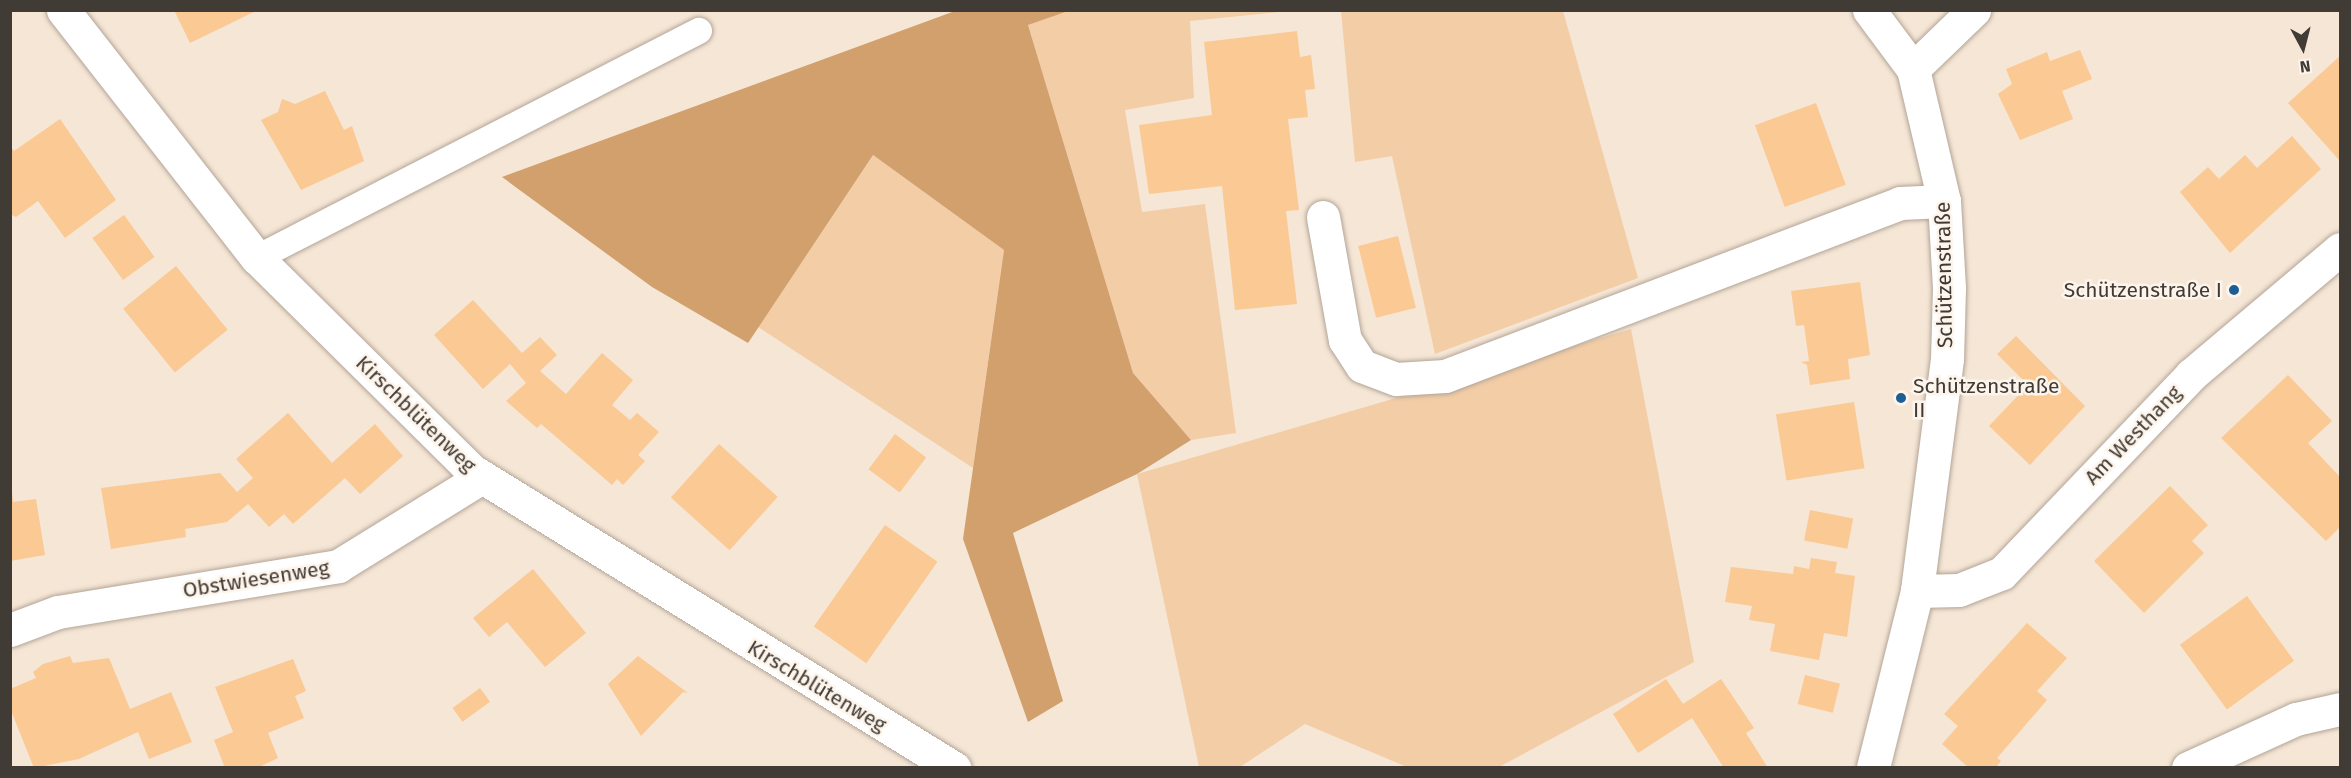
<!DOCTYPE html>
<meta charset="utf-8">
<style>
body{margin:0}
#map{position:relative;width:2351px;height:778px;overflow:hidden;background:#f5e6d6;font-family:"Fira Sans",sans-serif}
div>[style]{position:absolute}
.green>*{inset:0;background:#f3cda6}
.forest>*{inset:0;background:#d1a06d}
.building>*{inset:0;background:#fbc994;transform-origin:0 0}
.roads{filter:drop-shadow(0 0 2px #b3a597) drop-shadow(0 0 2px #b3a597)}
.service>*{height:26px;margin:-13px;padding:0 13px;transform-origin:13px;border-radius:13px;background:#fff}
.minor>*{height:33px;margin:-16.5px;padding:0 16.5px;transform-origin:16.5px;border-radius:16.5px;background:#fff}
.tertiary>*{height:33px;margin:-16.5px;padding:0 16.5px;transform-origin:16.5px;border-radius:16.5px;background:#fff}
.dots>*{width:16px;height:16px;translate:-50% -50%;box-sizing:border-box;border:3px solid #fdf4eb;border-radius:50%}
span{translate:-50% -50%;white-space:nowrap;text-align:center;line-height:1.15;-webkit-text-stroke:5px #fdf4eb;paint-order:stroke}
.street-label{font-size:21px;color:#413b35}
.poi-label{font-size:21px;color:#413b35}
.right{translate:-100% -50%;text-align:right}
.left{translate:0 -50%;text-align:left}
.frame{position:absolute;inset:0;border:12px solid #413b35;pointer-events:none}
.north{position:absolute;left:2273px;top:18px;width:60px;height:60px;-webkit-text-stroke:4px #fdf4eb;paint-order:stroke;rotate:173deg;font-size:16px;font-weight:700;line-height:24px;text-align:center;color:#413b35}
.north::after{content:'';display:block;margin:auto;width:21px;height:27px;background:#413b35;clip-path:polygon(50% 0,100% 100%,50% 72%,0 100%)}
</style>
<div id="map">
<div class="green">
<i style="clip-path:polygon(1068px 10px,1289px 11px,1190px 21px,1194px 98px,1125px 110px,1142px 212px,1205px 204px,1236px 433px,1191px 440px,1133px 373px,1028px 25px)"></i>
<i style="clip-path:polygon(1341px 11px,1563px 11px,1638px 278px,1435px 354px,1392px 156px,1355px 162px)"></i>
<i style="clip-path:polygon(873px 155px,1004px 250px,973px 468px,758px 327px)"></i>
<i style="clip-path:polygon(1631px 329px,1694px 662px,1499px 767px,1407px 767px,1305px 724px,1240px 767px,1199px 767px,1137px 474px)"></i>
</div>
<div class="forest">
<i style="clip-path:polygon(955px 11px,1068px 11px,1028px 25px,1133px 373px,1191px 440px,1137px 474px,1013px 533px,1063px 701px,1028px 722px,963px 539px,1004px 250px,873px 155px,748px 343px,652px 287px,502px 177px)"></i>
</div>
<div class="building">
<i style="clip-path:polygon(174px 10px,258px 10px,190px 43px)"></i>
<i style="clip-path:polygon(1297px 31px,1300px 57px,1311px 55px,1315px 89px,1305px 90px,1308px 117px,1288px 119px,1299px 210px,1286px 211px,1297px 304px,1235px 310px,1222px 186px,1149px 194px,1139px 125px,1212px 115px,1204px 42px)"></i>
<i style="clip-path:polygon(2080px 50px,2092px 79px,2062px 91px,2073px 119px,2020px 140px,1998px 94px,2012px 84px,2006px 69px,2047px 52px,2050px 61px)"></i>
<i style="clip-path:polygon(2340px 56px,2340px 161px,2288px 103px)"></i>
<i style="clip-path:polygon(325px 91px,344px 130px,352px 126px,364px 161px,301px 190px,261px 120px,278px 112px,282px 99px,295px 104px)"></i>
<i style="left:1816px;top:103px;width:87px;height:65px;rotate:70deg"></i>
<i style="clip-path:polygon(60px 119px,116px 200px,65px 238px,38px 201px,16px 217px,10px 214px,10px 146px,14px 151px)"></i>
<i style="clip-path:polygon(2292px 136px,2321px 169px,2230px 253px,2180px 192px,2208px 167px,2219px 179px,2245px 155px,2257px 168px)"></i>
<i style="left:124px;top:215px;width:52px;height:39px;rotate:54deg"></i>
<i style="left:1398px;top:236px;width:74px;height:41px;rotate:76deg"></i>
<i style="left:176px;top:266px;width:82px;height:68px;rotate:51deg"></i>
<i style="clip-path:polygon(1860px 282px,1870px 355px,1848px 359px,1850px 379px,1810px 385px,1807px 365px,1801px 362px,1809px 361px,1804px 325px,1796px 326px,1791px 291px)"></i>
<i style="clip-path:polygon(473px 300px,522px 353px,540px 337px,557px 355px,540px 371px,566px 394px,602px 353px,633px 380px,612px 405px,630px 420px,637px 413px,659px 432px,638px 455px,645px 461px,623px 485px,617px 479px,612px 485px,541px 424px,537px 428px,506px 401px,526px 383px,510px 364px,483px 389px,434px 335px)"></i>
<i style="clip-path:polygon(2016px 336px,2085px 406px,2030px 465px,1989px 426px,2028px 385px,1997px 354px)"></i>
<i style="clip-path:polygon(2288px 375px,2332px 421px,2308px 443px,2340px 477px,2340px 527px,2326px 541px,2221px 438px)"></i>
<i style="left:1854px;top:402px;width:67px;height:79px;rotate:81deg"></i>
<i style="clip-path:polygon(288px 413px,332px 463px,375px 424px,403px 456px,360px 494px,345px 478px,293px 524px,284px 514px,269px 527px,248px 504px,227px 522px,185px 529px,186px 537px,111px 549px,101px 488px,220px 473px,237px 492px,253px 478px,236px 459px)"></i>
<i style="left:895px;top:434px;width:39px;height:44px;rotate:37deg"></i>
<i style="left:719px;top:444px;width:79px;height:72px;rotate:42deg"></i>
<i style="clip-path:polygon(2170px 486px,2208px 525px,2192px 541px,2204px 553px,2144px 613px,2094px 561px)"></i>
<i style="clip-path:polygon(12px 492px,13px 502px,36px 499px,45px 555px,10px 561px)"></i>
<i style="left:1810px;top:510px;width:44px;height:31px;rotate:11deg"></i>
<i style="left:885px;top:525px;width:64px;height:124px;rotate:35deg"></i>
<i style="clip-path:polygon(1811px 558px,1837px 562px,1835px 573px,1855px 576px,1847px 637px,1824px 633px,1819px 660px,1770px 651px,1775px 624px,1749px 620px,1752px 606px,1725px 602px,1731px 567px,1793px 574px,1794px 566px,1809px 569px)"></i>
<i style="clip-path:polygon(533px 569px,586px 633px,545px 667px,507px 622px,489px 637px,473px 618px)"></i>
<i style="left:2247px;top:596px;width:80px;height:83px;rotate:54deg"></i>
<i style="clip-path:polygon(2027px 623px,2067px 658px,2037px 691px,2047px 700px,1997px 758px,2001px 761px,1995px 768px,1969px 768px,1942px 744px,1958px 726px,1944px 714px)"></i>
<i style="clip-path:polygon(70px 656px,73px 663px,109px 658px,130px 709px,171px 692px,192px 742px,149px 759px,138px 732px,79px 759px,34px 768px,10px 708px,10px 689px,36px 678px,33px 672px,43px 664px)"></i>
<i style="clip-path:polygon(638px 656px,688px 693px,683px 692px,641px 736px,608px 684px)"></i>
<i style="clip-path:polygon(293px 659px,306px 691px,295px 696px,304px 718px,268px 733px,278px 758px,257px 768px,225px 768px,214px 740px,233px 732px,215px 687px)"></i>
<i style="left:1805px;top:675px;width:36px;height:30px;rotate:14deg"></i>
<i style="clip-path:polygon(1666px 679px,1683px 704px,1721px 679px,1754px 728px,1746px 733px,1768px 768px,1724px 768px,1692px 718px,1638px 753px,1613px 714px)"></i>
<i style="left:480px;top:688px;width:17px;height:34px;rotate:54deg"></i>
</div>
<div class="roads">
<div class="service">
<i style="left:257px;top:258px;width:497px;rotate:-27.2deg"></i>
</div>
<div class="minor">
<i style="left:63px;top:10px;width:315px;rotate:52deg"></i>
<i style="left:257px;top:258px;width:301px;rotate:44.7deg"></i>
<i style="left:471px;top:470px;width:568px;rotate:31.67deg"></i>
<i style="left:1913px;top:69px;width:85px;rotate:-44deg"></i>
<i style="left:1323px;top:217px;width:125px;rotate:79.9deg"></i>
<i style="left:1345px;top:340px;width:31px;rotate:57deg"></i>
<i style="left:1362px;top:366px;width:36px;rotate:21deg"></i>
<i style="left:1396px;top:379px;width:49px;rotate:-3.5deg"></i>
<i style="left:1445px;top:376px;width:487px;rotate:-20.8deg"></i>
<i style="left:1900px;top:203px;width:44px;rotate:-2.6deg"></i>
<i style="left:1917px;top:591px;width:42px;rotate:-1.4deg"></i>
<i style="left:1959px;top:590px;width:46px;rotate:-21.6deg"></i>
<i style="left:2002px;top:573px;width:274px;rotate:-46.3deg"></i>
<i style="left:2191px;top:375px;width:195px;rotate:-40.2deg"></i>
<i style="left:10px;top:630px;width:51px;rotate:-20.6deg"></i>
<i style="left:58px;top:612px;width:284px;rotate:-9.3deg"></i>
<i style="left:338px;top:566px;width:169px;rotate:-31.7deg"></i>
<i style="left:2188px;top:768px;width:119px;rotate:-24.4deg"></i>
<i style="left:2296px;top:719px;width:45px;rotate:-12.8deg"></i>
</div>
<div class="tertiary">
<i style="left:1869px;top:10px;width:74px;rotate:53.3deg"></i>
<i style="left:1913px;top:69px;width:136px;rotate:76.8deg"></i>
<i style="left:1944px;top:201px;width:87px;rotate:86.7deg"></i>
<i style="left:1949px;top:288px;width:71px;rotate:91.6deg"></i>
<i style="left:1947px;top:359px;width:234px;rotate:97.4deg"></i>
<i style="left:1917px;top:591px;width:182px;rotate:104deg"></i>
</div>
</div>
<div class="dots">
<i style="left:2234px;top:290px;background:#1d5f95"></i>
<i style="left:1901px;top:398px;background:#1d5f95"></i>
</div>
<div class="street-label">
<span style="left:1944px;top:275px;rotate:-91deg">Schützenstraße</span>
<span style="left:416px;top:414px;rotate:44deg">Kirschblütenweg</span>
<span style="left:2133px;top:435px;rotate:-46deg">Am Westhang</span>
<span style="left:256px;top:579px;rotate:-9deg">Obstwiesenweg</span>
<span style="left:817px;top:686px;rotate:31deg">Kirschblütenweg</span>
</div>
<div class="poi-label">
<span class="right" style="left:2222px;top:290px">Schützenstraße I</span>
<span class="left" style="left:1913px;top:398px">Schützenstraße<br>II</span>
</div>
<div class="frame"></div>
<div class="north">N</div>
</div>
